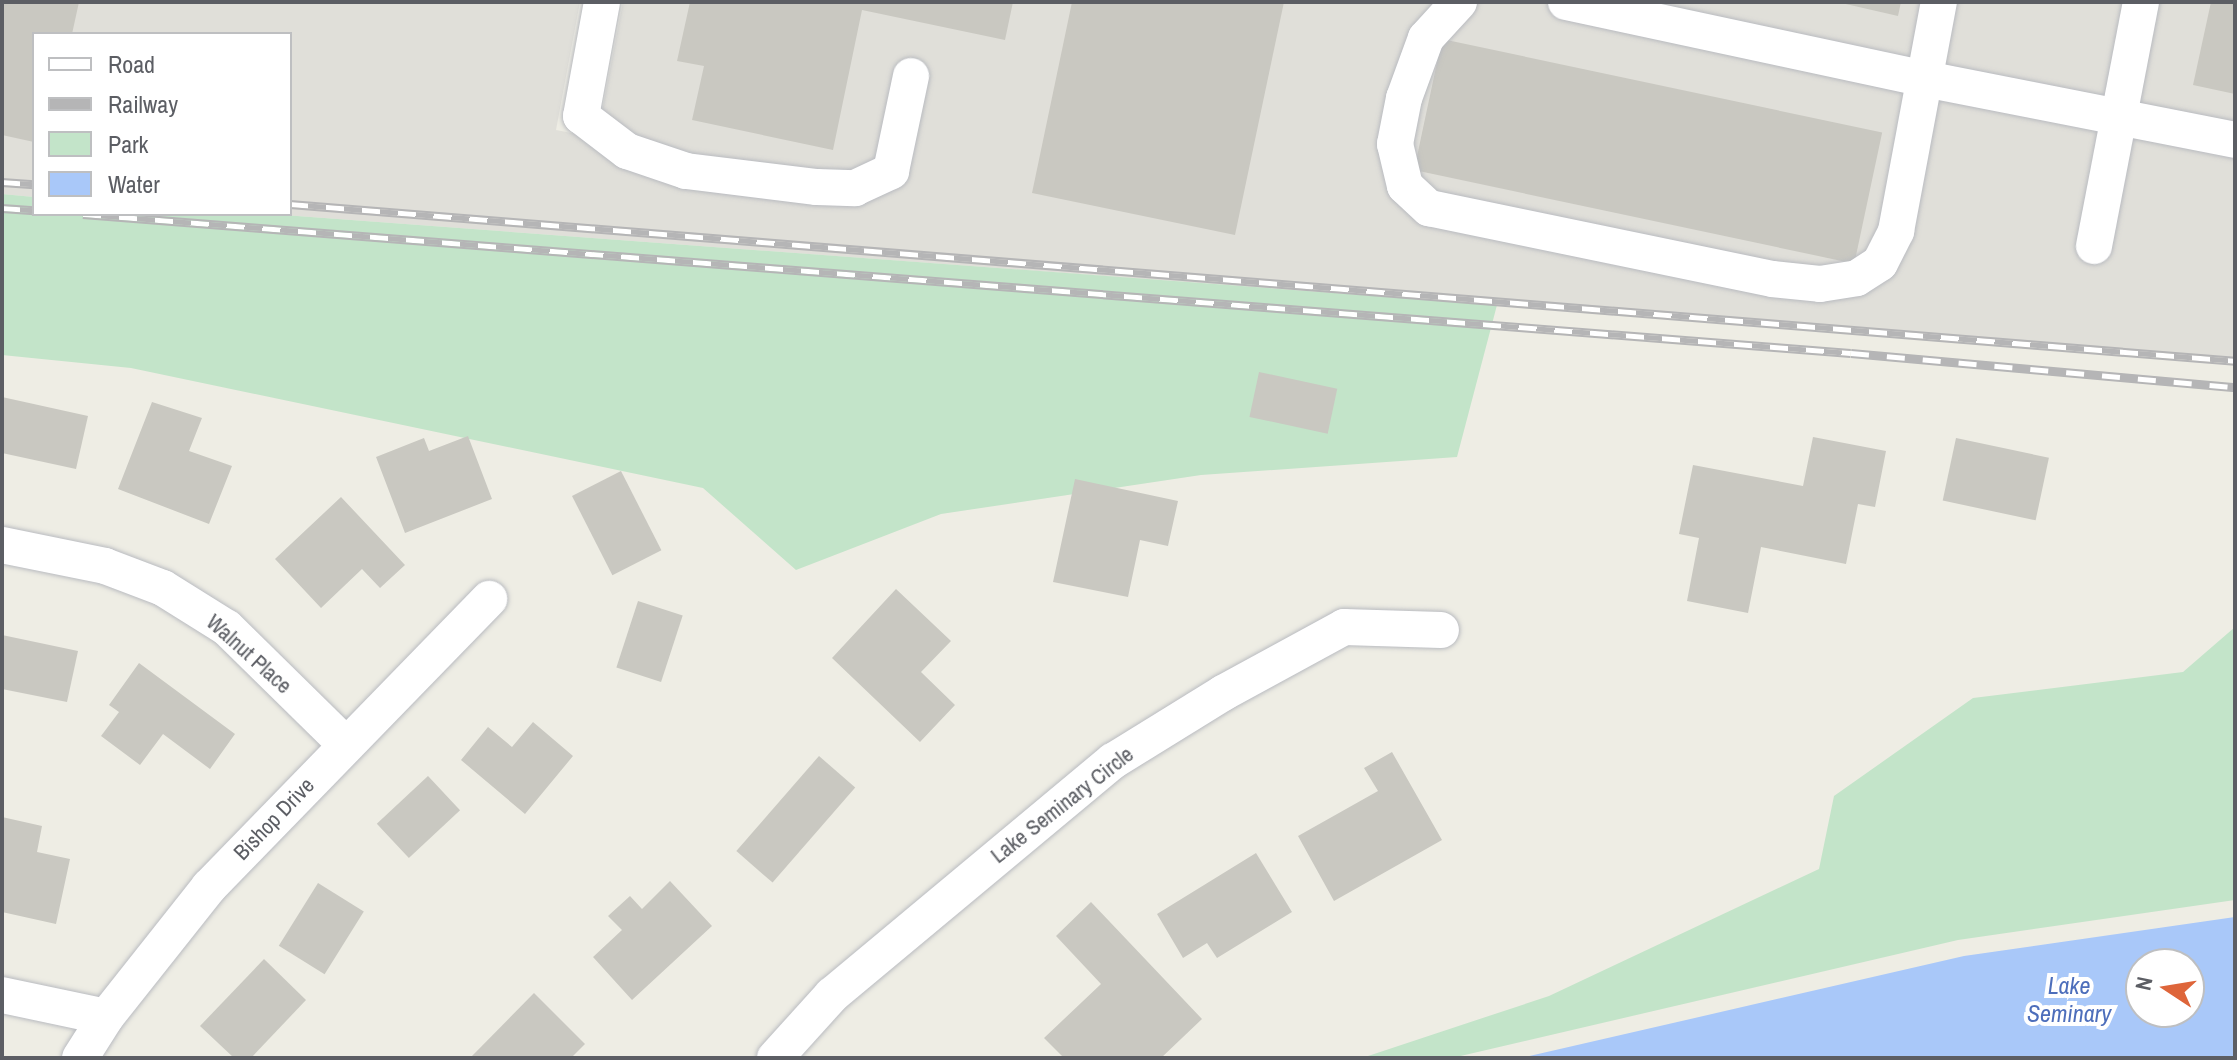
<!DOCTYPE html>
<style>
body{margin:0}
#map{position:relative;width:2237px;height:1060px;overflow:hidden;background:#eeede4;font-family:"Archivo Narrow",sans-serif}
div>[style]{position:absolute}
.industrial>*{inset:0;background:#e0dfd9}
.green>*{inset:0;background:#c3e4c9}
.water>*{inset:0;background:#a9c8f9}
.building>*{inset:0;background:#c9c8c1;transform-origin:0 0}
.roads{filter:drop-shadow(0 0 2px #b9bbc0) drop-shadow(0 0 2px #b9bbc0)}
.minor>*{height:36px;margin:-18px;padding:0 18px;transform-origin:18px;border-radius:18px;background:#fff}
.rail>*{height:9px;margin-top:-4.5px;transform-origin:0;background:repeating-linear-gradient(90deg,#fff 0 18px,#b5b5b6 0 36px);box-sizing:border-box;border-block:2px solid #b5b5b6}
span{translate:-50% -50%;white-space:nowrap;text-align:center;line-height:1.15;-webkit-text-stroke:8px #fff;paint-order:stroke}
.street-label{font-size:22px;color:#5c5e64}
.water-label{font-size:24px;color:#4d6ebb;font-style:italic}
.frame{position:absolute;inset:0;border:4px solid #5c5e64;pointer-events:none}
.legend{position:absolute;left:32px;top:32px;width:260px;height:184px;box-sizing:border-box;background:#fff;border:2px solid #bebfc1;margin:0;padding:10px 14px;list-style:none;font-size:24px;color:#5c5e64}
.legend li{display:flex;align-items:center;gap:16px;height:40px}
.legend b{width:40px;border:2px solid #bebfc1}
.north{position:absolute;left:2125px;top:948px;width:80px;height:80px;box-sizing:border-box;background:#fff;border:2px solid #bebfc1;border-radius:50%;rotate:282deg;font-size:22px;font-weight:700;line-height:32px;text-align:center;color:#5c5e64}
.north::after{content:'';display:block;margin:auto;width:28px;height:36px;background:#de653a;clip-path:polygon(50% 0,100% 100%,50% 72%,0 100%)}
</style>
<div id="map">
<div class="industrial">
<i style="clip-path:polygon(2px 2px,580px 2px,556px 130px,597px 138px,623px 2px,2235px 2px,2235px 360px,270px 214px,290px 214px,290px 34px,34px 34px,34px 197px,2px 194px)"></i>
</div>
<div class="green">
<i style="clip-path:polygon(2px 194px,34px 197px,34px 214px,270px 214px,1497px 305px,1457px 457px,1201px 475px,941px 514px,796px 570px,703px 488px,131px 368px,2px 355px)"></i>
<i style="clip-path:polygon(2235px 627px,2235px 900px,1958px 940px,1452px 1058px,1362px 1058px,1549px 996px,1819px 869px,1834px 796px,1973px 698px,2183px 672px)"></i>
</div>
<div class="water">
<i style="clip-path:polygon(evenodd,2235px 917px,2235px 1058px,1521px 1058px,1964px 956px,2235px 917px,2141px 964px,2189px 964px,2189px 1012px,2141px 1012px,2141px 964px)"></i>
</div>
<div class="building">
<i style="clip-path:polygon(2px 2px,79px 2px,72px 34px,34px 34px,34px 142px,2px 135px)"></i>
<i style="clip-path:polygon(690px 2px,1013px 2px,1005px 40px,862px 10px,833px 150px,692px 120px,704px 66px,677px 61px)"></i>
<i style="clip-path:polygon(1072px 2px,1284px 2px,1235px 235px,1032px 193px)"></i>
<i style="clip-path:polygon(1837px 2px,1901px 2px,1898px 16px)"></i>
<i style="clip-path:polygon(2211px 2px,2235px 2px,2235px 94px,2193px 85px)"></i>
<i style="left:1442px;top:39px;width:450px;height:134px;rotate:12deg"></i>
<i style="left:1259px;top:372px;width:80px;height:46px;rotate:12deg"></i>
<i style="clip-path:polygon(2px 397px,88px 416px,76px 469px,2px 453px)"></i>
<i style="clip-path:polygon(152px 402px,202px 418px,189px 451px,232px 466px,209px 524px,118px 489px)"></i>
<i style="clip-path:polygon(468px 436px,492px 499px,405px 533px,376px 457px,424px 438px,429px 451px)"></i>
<i style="clip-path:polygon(1813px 437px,1886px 451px,1875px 507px,1858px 504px,1846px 564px,1761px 547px,1748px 613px,1687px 601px,1699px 538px,1679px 534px,1693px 465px,1803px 486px)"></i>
<i style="left:1956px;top:438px;width:95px;height:64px;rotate:12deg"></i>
<i style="left:621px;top:471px;width:89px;height:55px;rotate:63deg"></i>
<i style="clip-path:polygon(1075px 479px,1178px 501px,1168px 546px,1140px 540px,1128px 597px,1053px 582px)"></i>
<i style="clip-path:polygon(341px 497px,405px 565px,380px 588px,362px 569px,321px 608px,275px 559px)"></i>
<i style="clip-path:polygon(896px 589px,951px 641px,921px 672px,955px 705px,920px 742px,832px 658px)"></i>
<i style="left:638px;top:601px;width:47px;height:70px;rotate:18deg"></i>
<i style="clip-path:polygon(2px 635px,78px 651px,67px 702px,2px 689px)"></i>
<i style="clip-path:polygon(139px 663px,235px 734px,210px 769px,163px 734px,140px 765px,101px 736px,119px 712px,109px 705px)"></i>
<i style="clip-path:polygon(533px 722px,573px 756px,525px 814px,461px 760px,488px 727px,512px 747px)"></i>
<i style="clip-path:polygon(1392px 752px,1442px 840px,1334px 901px,1298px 836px,1378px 791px,1364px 768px)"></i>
<i style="left:819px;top:756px;width:48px;height:126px;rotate:41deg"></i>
<i style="left:428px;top:776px;width:47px;height:70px;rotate:47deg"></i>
<i style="clip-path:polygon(2px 817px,42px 826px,37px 852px,70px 859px,56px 924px,2px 912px)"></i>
<i style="clip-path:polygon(1256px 853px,1292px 912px,1217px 958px,1207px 943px,1183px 958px,1157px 914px)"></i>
<i style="clip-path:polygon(670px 881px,712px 926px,632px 1000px,593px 957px,622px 930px,608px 916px,630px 896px,642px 909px)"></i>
<i style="left:318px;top:883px;width:54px;height:74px;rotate:32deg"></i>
<i style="clip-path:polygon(1091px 902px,1202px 1019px,1161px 1058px,1064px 1058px,1044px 1038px,1101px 984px,1056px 936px)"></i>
<i style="clip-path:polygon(264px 959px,306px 1000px,251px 1058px,234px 1058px,200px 1026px)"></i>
<i style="clip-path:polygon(534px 993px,585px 1044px,571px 1058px,470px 1058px)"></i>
</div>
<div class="roads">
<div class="minor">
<i style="left:602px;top:2px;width:116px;rotate:100.4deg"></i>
<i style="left:581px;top:116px;width:58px;rotate:37.3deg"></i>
<i style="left:627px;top:151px;width:62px;rotate:18.7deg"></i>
<i style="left:686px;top:171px;width:132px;rotate:7deg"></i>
<i style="left:817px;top:187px;width:38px;rotate:2deg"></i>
<i style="left:855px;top:188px;width:40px;rotate:-25deg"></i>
<i style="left:891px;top:171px;width:97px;rotate:-78.1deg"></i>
<i style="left:1459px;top:2px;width:49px;rotate:132.5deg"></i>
<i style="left:1426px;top:38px;width:64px;rotate:110.1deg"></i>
<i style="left:1404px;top:98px;width:47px;rotate:101.1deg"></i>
<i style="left:1395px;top:144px;width:43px;rotate:76.6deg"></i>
<i style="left:1405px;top:186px;width:33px;rotate:43deg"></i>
<i style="left:1429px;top:208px;width:350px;rotate:11.7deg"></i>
<i style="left:1772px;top:279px;width:48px;rotate:5.9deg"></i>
<i style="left:1820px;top:284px;width:37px;rotate:-9deg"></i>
<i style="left:1857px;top:278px;width:27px;rotate:-33deg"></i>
<i style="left:1880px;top:263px;width:36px;rotate:-63deg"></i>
<i style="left:1896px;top:231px;width:233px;rotate:-79.4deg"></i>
<i style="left:1566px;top:2px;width:367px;rotate:12.1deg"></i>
<i style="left:1925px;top:79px;width:316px;rotate:11.1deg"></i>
<i style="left:2094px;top:246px;width:248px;rotate:-79.1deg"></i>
<i style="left:2px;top:545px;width:105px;rotate:11.5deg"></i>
<i style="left:105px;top:566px;width:62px;rotate:20.8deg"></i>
<i style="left:163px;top:588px;width:75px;rotate:32deg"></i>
<i style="left:227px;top:628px;width:165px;rotate:44.5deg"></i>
<i style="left:2px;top:995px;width:106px;rotate:11.9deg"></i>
<i style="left:80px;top:1058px;width:49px;rotate:-57.6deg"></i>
<i style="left:106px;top:1017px;width:166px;rotate:-51.6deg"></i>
<i style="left:209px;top:887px;width:402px;rotate:-45.8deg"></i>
<i style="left:775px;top:1058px;width:85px;rotate:-47.9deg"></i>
<i style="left:832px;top:995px;width:366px;rotate:-39.8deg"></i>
<i style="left:1113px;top:761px;width:129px;rotate:-31.7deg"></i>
<i style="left:1223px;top:693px;width:138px;rotate:-28.6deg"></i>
<i style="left:1344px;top:627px;width:97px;rotate:1.8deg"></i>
</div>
</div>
<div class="rail">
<i style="left:2px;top:182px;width:32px;rotate:4deg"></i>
<i style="left:290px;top:204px;width:1951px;rotate:4.61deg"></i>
<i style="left:2px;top:208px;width:32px;rotate:4deg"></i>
<i style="left:83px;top:214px;width:1773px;rotate:4.5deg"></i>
<i style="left:1851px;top:353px;width:386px;rotate:5.1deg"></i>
</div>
<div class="street-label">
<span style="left:249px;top:654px;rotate:42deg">Walnut Place</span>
<span style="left:1062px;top:805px;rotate:-38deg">Lake Seminary Circle</span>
<span style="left:274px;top:819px;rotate:-46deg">Bishop Drive</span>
</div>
<div class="water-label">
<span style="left:2069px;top:1000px">Lake<br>Seminary</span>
</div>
<div class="frame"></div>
<ul class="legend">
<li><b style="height:10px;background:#fff"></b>Road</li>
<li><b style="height:10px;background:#b5b5b6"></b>Railway</li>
<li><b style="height:22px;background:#c3e4c9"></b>Park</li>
<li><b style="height:22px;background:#a9c8f9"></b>Water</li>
</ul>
<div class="north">N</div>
</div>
